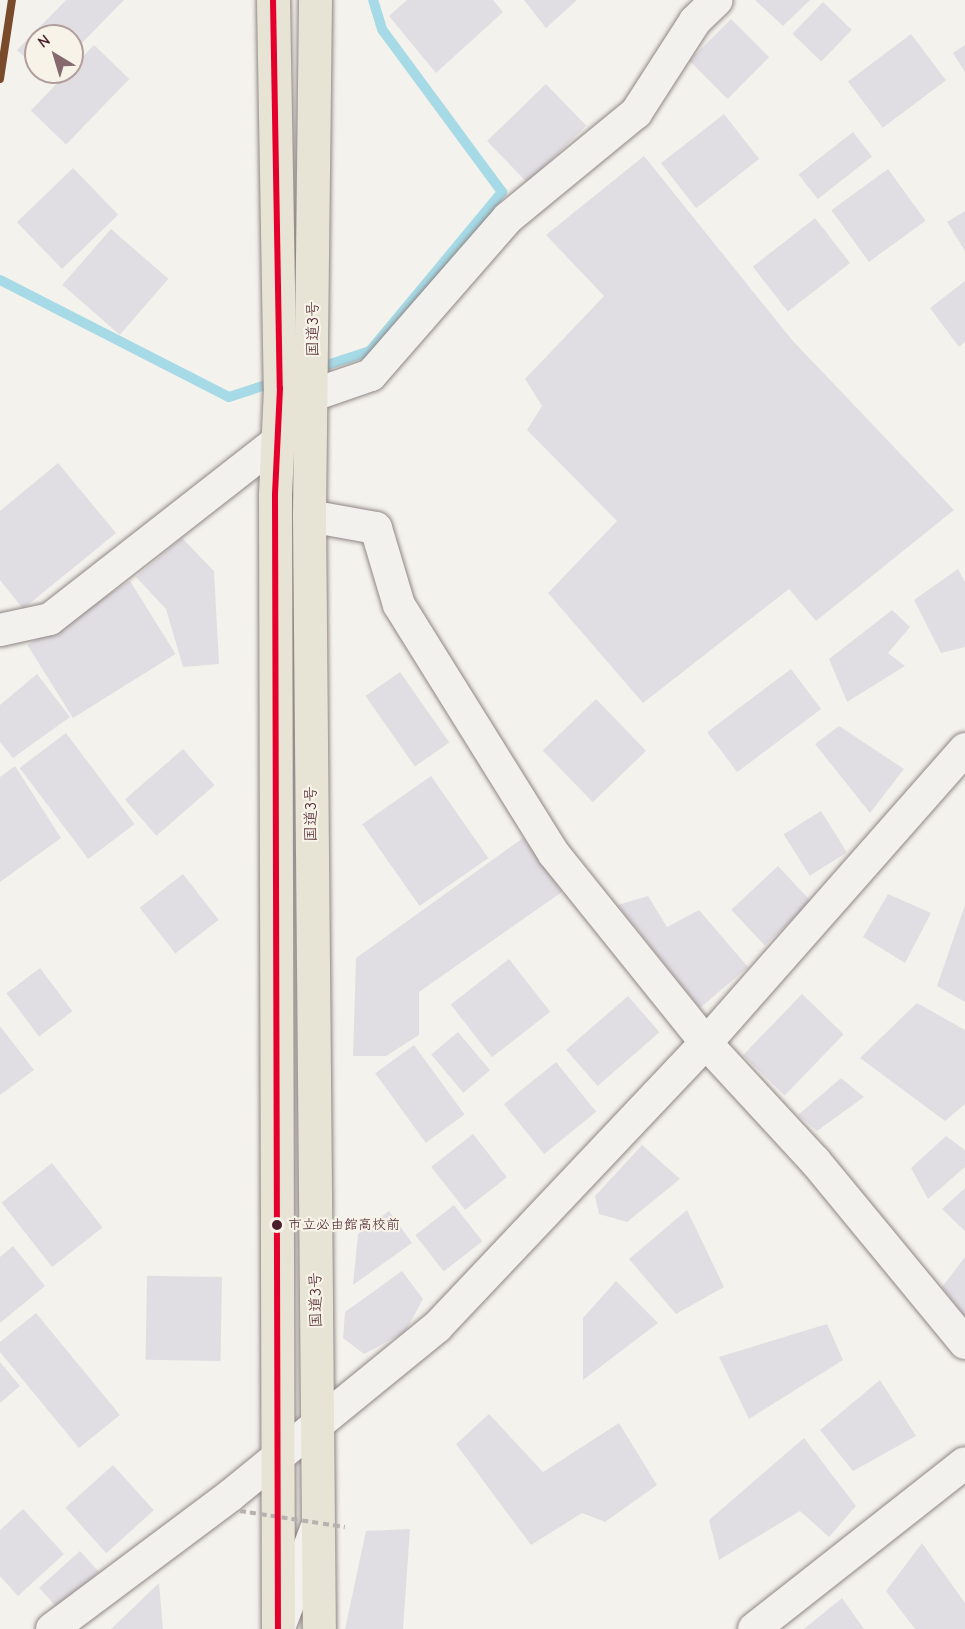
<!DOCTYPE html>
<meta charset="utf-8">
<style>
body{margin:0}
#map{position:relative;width:965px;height:1629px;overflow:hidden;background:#f4f2ec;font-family:"Comic Neue","Klee One",sans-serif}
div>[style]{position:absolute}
.stream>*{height:10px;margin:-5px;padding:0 5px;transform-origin:5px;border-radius:5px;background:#a6dae6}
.building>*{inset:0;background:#e1dee3;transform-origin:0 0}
.roads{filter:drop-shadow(0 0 2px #8f8685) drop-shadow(0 0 2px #8f8685)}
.street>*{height:32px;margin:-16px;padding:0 16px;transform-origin:16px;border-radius:16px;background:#f2f1ed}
.highway>*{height:33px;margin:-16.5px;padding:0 16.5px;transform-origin:16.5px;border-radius:16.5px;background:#e7e4d6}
.path-bridge>*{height:4px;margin-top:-2px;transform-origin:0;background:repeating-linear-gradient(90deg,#b6b0ae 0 6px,transparent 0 10.5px)}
.bus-1>*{height:6px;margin:-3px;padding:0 3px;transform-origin:3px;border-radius:3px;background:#e4002b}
.rail-1>*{height:8px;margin:-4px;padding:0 4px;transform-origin:4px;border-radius:4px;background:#7a4b2a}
.dots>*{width:16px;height:16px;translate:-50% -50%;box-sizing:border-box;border:3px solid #f7f3e8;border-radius:50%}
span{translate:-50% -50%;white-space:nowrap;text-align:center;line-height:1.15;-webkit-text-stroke:4.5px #f7f3e8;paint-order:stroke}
.bus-label{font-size:14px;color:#4a1f2b}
.left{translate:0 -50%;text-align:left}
.street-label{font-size:16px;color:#4a1f2b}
.north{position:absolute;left:24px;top:24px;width:60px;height:60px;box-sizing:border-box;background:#f7f3e8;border:2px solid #b29e9c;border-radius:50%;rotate:322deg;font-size:16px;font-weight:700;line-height:24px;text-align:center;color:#4a1f2b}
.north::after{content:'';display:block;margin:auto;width:21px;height:27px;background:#86696f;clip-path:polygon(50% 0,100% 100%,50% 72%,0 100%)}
</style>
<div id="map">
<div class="stream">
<i style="left:0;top:280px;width:257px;rotate:27.1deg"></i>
<i style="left:229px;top:397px;width:48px;rotate:-18.1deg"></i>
<i style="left:315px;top:369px;width:58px;rotate:-18.1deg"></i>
<i style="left:370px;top:351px;width:207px;rotate:-50.3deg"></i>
<i style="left:502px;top:192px;width:202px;rotate:-126.4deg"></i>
<i style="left:382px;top:29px;width:30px;rotate:-107deg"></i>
</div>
<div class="building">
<i style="clip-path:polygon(66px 0,124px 0,72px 53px,72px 36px,36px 36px,36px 68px,17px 50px)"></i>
<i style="clip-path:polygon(407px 0,493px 0,503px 12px,436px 73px,389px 16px)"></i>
<i style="clip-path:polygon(524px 0,577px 0,546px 28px)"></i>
<i style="clip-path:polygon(755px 0,810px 0,783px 26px)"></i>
<i style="left:823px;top:2px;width:40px;height:44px;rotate:44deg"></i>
<i style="left:731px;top:19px;width:54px;height:59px;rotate:45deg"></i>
<i style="left:911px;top:34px;width:58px;height:79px;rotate:53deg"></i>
<i style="left:94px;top:45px;width:49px;height:91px;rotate:44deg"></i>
<i style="clip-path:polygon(965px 45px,965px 72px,953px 53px)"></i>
<i style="left:546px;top:84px;width:58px;height:82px;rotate:46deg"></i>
<i style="left:724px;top:114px;width:57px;height:80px;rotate:52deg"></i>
<i style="left:853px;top:132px;width:31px;height:69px;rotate:52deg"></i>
<i style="clip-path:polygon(644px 156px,792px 340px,954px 510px,816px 621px,789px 589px,643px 703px,548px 593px,617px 521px,527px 430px,542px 406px,525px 379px,604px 296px,546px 235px)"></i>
<i style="left:73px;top:168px;width:65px;height:78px;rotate:46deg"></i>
<i style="left:888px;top:169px;width:64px;height:70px;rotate:54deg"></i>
<i style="clip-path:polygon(965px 211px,965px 251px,947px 222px)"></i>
<i style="left:815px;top:218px;width:57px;height:79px;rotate:52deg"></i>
<i style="left:111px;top:229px;width:76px;height:74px;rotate:41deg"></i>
<i style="clip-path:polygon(965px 281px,965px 342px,959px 347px,930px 308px)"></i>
<i style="clip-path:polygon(58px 463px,116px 533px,23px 609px,0 580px,0 511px)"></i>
<i style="clip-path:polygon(182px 538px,214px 571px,219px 664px,183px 667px,166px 609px,136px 577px)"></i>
<i style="clip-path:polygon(958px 569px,965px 582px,965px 647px,941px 653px,914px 600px)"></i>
<i style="left:130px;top:581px;width:86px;height:121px;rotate:58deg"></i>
<i style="clip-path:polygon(892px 610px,910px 627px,888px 653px,905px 666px,847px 702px,829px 659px)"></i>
<i style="left:791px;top:669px;width:50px;height:105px;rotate:53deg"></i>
<i style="left:400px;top:672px;width:86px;height:42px;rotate:55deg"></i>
<i style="clip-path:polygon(37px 674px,70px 717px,13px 758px,0 742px,0 705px)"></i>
<i style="left:596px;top:699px;width:72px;height:74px;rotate:46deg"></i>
<i style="clip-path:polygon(839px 726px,904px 769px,870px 813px,815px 744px)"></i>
<i style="left:66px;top:733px;width:114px;height:58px;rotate:53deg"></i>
<i style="left:183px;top:749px;width:48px;height:77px;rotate:49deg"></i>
<i style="clip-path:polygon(15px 766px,61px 838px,0 882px,0 777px)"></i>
<i style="left:431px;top:776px;width:100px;height:84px;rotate:55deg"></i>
<i style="left:821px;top:811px;width:49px;height:44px;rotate:58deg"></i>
<i style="clip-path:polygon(523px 838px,562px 892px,419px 992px,419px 1035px,386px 1056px,353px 1056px,356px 958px)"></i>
<i style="left:778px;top:866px;width:49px;height:64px;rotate:47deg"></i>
<i style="left:183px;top:874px;width:58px;height:55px;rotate:52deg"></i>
<i style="clip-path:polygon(888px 894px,931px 913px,905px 963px,863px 937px)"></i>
<i style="clip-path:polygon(648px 896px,667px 927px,699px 910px,748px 967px,700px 1008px,618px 905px)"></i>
<i style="clip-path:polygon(965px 905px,965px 1002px,937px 986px)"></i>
<i style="left:509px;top:959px;width:67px;height:74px;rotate:52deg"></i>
<i style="left:40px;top:968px;width:54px;height:42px;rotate:53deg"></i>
<i style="left:802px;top:994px;width:58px;height:85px;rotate:44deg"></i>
<i style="left:628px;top:996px;width:48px;height:82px;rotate:49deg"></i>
<i style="clip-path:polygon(917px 1003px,965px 1030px,965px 1104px,945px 1121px,860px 1058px)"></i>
<i style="clip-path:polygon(0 1026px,34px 1070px,0 1095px)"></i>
<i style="left:458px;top:1032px;width:50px;height:35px;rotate:50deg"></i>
<i style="left:414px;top:1045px;width:86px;height:48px;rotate:54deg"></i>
<i style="left:556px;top:1062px;width:64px;height:67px;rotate:51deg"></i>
<i style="clip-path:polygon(841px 1078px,864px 1097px,817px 1131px,798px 1115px)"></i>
<i style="left:473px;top:1134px;width:55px;height:53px;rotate:52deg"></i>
<i style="clip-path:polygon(946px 1136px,965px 1150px,965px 1167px,928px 1199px,911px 1168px)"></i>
<i style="clip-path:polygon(642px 1145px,680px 1179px,627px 1222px,599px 1214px,595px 1196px)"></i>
<i style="left:52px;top:1163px;width:82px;height:64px;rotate:52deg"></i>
<i style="clip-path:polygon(965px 1188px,965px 1231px,942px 1209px)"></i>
<i style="left:454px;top:1205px;width:46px;height:49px;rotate:52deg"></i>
<i style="clip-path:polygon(687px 1210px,724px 1287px,676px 1314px,629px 1259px)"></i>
<i style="clip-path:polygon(389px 1211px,412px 1243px,353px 1285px,358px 1234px)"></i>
<i style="clip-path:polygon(13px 1246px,45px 1286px,0 1323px,0 1257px)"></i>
<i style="clip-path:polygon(965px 1257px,965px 1316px,942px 1287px)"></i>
<i style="clip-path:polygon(402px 1271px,423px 1299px,405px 1332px,364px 1354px,343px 1338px,345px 1312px)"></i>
<i style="left:222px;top:1277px;width:84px;height:75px;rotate:91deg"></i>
<i style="clip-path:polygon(616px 1281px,658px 1323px,583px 1380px,583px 1318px)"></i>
<i style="clip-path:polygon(36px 1313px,120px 1415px,79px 1448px,0 1352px,0 1342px)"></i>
<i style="clip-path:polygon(827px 1324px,843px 1360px,749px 1419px,719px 1357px)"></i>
<i style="clip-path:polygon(0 1362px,20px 1386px,0 1403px)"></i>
<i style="clip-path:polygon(880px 1380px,916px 1436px,853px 1471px,820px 1430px)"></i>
<i style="clip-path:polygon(489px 1414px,543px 1472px,619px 1423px,657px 1485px,605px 1522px,582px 1513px,531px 1545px,456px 1444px)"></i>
<i style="clip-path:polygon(804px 1438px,856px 1506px,829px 1537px,800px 1511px,719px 1560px,709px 1520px)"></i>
<i style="left:113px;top:1465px;width:61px;height:64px;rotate:48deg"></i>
<i style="clip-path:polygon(23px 1509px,64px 1554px,18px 1596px,0 1576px,0 1530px)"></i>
<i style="clip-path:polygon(410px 1529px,403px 1629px,345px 1629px,366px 1531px)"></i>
<i style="clip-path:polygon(922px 1543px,965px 1603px,965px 1629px,915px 1629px,886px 1591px)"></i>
<i style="left:80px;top:1551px;width:28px;height:55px;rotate:48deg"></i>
<i style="clip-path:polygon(159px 1583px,163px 1629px,111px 1629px)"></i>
<i style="clip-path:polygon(842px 1598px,864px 1629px,804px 1629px)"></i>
</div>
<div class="roads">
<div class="street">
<i style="left:313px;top:395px;width:61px;rotate:-19deg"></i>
<i style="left:371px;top:375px;width:208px;rotate:-48.9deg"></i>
<i style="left:508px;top:218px;width:166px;rotate:-39.4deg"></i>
<i style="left:636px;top:113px;width:109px;rotate:-57.3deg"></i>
<i style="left:695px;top:21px;width:30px;rotate:-44deg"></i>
<i style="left:309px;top:516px;width:68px;rotate:10.2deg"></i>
<i style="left:376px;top:528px;width:80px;rotate:73.4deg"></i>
<i style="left:399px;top:605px;width:293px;rotate:58.1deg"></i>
<i style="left:554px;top:854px;width:243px;rotate:51.2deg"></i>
<i style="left:706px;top:1043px;width:161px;rotate:47.3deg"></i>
<i style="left:815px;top:1161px;width:236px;rotate:50.5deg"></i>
<i style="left:0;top:630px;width:51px;rotate:-12.4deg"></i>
<i style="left:50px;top:619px;width:292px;rotate:-38deg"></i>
<i style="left:279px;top:1628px;width:106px;rotate:-69.5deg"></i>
<i style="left:52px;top:1629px;width:224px;rotate:-36.8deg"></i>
<i style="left:231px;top:1495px;width:266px;rotate:-39.2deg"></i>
<i style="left:437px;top:1327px;width:391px;rotate:-46.6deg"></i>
<i style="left:706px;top:1043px;width:392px;rotate:-48.6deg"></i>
<i style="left:754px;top:1629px;width:268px;rotate:-38.2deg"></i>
</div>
<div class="highway">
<i style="left:273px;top:0;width:388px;rotate:89deg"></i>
<i style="left:280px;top:388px;width:107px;rotate:92.7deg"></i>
<i style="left:275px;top:495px;width:1134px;rotate:89.85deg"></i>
<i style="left:315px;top:0;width:516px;rotate:90.67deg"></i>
<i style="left:309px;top:516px;width:1113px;rotate:89.49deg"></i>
</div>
</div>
<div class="path-bridge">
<i style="left:240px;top:1511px;width:106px;rotate:8.7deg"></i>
</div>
<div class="bus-1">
<i style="left:273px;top:0;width:388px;rotate:89deg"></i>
<i style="left:280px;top:388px;width:107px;rotate:92.7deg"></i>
<i style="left:275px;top:495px;width:1134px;rotate:89.85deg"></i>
</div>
<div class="rail-1">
<i style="left:0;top:79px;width:80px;rotate:-81.4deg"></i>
</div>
<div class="dots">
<i style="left:277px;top:1225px;background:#4a1f2b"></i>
</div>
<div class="bus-label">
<span class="left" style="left:288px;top:1225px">市立必由館高校前</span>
</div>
<div class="street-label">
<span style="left:313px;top:329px;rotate:-90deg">国道3号</span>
<span style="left:311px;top:814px;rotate:-90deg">国道3号</span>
<span style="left:316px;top:1300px;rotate:-91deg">国道3号</span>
</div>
<div class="north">N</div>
</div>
